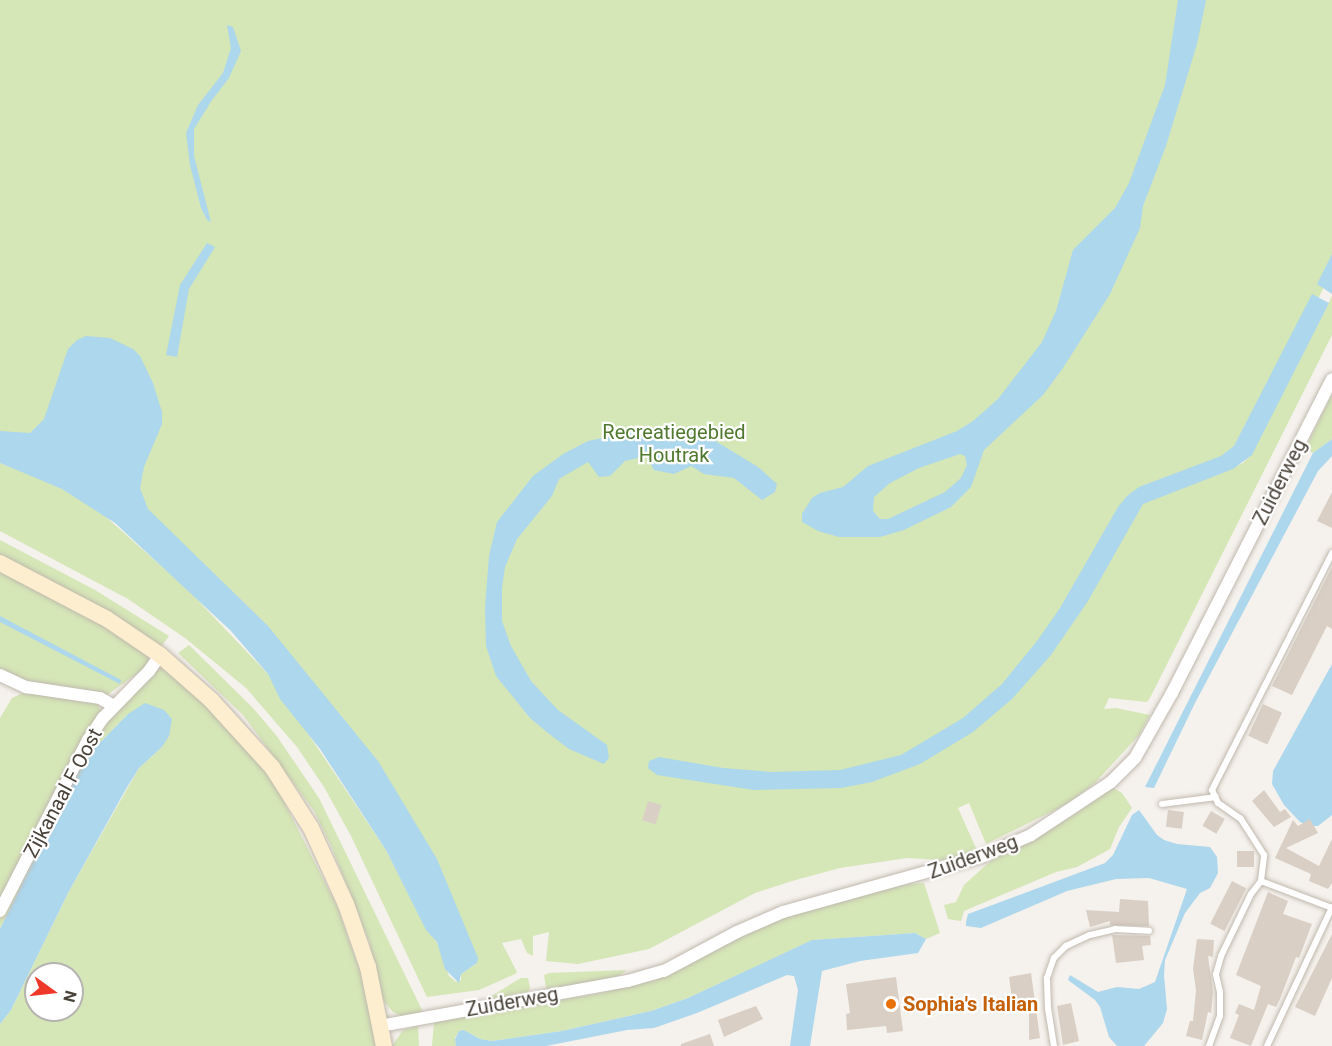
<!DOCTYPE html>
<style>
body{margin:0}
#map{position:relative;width:1332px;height:1046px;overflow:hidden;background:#f5f1ec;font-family:Roboto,sans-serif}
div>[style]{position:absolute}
.green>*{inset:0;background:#d5e6b7}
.water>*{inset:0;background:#acd7ed}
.building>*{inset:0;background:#d9cfc5;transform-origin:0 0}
.roads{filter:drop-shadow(0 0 2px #c0b9ae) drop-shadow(0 0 2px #c0b9ae)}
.lane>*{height:6px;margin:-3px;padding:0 3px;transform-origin:3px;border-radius:3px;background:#fff}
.street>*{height:12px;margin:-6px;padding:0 6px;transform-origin:6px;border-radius:6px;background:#fff}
.secondary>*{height:16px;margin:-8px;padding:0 8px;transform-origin:8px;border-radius:8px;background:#fceecf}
.dots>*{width:16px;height:16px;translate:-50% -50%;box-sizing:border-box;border:3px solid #fff;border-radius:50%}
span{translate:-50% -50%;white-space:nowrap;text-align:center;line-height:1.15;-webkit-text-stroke:4.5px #fff;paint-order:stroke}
.park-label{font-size:20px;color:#50792f}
.street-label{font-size:20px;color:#494239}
.food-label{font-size:20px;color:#c56008;font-weight:700}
.left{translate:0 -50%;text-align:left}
.north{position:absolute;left:24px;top:962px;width:60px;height:60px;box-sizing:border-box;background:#fff;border:2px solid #b6b3b0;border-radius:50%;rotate:105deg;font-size:16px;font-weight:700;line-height:24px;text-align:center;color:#494239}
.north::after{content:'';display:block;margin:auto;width:21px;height:27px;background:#ee392a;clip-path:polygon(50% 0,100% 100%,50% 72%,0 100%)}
</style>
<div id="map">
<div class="green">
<i style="clip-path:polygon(0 0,1332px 0,1332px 272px,1228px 470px,1243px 463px,1252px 454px,1332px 296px,1332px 335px,1151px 696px,1147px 702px,1109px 698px,1104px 709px,1116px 708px,1150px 715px,1139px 735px,1094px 784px,1067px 804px,986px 844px,969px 803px,958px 808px,979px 855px,955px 861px,907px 858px,840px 868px,792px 881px,755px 893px,649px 949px,578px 964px,546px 961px,549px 932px,533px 936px,533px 956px,527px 953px,521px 939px,502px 943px,517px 972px,515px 974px,479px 990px,427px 997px,351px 836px,324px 787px,297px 747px,246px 688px,185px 638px,128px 599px,0 531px,0 463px,61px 488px,98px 510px,186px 588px,268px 674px,386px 850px,426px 929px,437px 942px,449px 976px,456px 982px,461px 980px,461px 974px,477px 963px,317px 708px,112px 486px,0 458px)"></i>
<i style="clip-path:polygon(1332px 394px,1332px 439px,1313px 453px,1305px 449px)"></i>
<i style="clip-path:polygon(0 540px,95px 590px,169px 636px,161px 647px,52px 581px,0 555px)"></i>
<i style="clip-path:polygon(0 570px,100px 622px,154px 659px,138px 673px,107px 695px,36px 685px,10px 675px,0 669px)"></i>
<i style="clip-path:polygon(189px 645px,252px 707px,276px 735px,319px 798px,422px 1010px,417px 1016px,402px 1016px,393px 1012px,378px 995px,370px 944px,332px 848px,314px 811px,243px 715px,178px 653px)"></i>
<i style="clip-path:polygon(evenodd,161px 668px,205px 701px,255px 757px,279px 792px,337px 906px,360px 971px,377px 1046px,0 1046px,0 1024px,11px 1010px,68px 893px,139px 768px,162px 747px,128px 714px,90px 753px,74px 778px,0 929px,0 919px,53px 814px,101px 728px,156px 669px,161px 668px,36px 974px,72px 974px,72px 1010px,36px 1010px,36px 974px)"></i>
<i style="clip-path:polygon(27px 691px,97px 702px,101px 712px,0 904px,0 718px,12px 698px)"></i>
<i style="clip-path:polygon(1112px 787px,1122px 793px,1132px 808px,1119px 827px,1110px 849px,1077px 867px,1056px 872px,964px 911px,961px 921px,948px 919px,944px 905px,956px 902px,964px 885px,995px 857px,1077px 813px)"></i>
<i style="clip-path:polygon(924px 883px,940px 933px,926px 939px,915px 933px,813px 940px,688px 998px,651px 1011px,562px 1031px,492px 1041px,480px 1039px,464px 1030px,459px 1031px,455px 1038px,456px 1046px,432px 1046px,434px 1020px,598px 994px,651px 981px,673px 973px,752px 930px,794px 912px,909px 884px)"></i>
<i style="clip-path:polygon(627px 970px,616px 978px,551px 990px,546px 988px,544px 975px,549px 973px)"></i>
<i style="clip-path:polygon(521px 978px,528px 978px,530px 988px,528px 993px,483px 1001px)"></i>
<i style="clip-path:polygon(418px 1026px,419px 1046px,392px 1046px,403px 1030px)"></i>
</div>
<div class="water">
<i style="clip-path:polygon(evenodd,1178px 0,1206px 0,1197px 44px,1166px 146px,1143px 206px,1140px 228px,1110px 294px,1063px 368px,1043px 395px,984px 450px,971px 487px,951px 507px,904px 530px,880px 537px,839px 537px,818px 531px,802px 522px,802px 514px,812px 498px,820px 493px,843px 487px,868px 466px,957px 431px,973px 421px,998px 399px,1042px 342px,1056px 311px,1073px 250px,1115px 208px,1129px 183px,1165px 85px,1178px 0,960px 454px,965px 456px,967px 465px,961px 478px,945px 492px,888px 519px,880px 519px,873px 511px,874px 497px,890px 483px,919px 468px,960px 454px)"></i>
<i style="clip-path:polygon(227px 25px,233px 27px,241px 51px,229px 78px,212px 100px,194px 129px,194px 156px,211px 222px,207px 220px,201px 208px,190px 165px,186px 133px,198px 105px,223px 73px,231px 48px)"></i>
<i style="clip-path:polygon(207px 243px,215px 247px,189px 289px,177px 357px,166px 355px,180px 285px)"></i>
<i style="clip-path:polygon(1332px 254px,1332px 294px,1317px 284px)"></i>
<i style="clip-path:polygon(1312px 294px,1329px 303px,1252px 455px,1233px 469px,1143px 504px,1088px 601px,1051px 655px,1012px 699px,973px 732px,920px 764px,872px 782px,841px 788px,754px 790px,657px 775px,648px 768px,649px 761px,659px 757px,723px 768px,772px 772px,840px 770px,901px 755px,963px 718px,1002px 684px,1037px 641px,1060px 608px,1118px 507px,1127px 496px,1139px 487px,1221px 456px,1234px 446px)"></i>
<i style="clip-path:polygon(86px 336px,110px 338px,133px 349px,140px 356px,153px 383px,162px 412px,162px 424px,144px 467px,140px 488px,148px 509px,268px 626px,378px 761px,437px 859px,478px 958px,477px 963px,461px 974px,459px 983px,445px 969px,437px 942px,426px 930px,386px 850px,320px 749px,280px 699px,268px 674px,231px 631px,115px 523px,62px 489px,0 463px,0 431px,30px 433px,44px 419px,68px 349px,77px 340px)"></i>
<i style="clip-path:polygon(649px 428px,689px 431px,709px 437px,758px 467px,777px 484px,775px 492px,762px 500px,734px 478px,704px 474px,691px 466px,674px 474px,654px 470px,646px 456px,625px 461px,610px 476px,599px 477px,588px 462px,559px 479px,552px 496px,517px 539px,505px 567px,502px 588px,502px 621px,511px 646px,531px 681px,558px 710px,607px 745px,609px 758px,604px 764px,569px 749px,548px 733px,530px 718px,496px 676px,486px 646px,485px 607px,489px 556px,497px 522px,533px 476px,563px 454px,588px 441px)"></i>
<i style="clip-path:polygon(1332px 439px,1332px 456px,1318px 471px,1195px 703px,1154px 788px,1145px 787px,1313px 453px)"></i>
<i style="clip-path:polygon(0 616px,121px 680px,120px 684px,0 622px)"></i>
<i style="clip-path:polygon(1332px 664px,1332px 815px,1318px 826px,1310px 826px,1300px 822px,1284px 805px,1272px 784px,1273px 771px)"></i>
<i style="clip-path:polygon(145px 703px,164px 710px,172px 719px,169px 736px,162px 747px,139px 768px,126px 789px,68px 893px,11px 1010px,0 1024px,0 929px,74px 778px,90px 753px,128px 714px)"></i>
<i style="clip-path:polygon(1139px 810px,1157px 835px,1164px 840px,1177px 844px,1210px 847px,1217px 857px,1218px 873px,1210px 888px,1200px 893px,1185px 913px,1165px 960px,1164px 975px,1167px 1009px,1163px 1023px,1144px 1046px,1117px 1046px,1109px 1037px,1100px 1007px,1095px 1000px,1068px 980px,1070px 975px,1098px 992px,1117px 987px,1139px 989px,1155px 982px,1187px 889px,1149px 878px,1116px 879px,1067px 891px,981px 928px,966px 926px,966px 922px,968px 914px,1105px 863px,1113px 855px,1132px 815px)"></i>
<i style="clip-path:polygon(915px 933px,926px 939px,918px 953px,860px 961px,822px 971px,810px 1046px,790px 1046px,798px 990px,794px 976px,787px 975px,697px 1013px,654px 1028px,627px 1030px,546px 1046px,456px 1046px,455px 1039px,459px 1031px,464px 1030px,480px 1039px,492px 1041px,562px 1031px,651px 1011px,688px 998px,812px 940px)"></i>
</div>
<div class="building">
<i style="clip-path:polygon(1332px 492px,1332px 528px,1317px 521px)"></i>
<i style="clip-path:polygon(1332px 567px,1332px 629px,1327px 626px,1292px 695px,1272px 686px)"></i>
<i style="left:1263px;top:704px;width:21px;height:35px;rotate:25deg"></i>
<i style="clip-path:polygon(1264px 790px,1280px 812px,1285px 809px,1291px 817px,1274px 827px,1252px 801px)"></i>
<i style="left:648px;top:801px;width:14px;height:20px;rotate:17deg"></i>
<i style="left:1168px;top:810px;width:16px;height:17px;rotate:7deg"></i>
<i style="left:1211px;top:811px;width:16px;height:17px;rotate:30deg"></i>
<i style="clip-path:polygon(1310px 819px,1318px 833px,1286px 848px,1319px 866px,1332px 839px,1332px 883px,1328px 889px,1309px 881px,1311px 874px,1275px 858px,1293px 820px,1298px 826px)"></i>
<i style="left:1237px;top:851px;width:17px;height:16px"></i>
<i style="left:1232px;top:881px;width:16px;height:48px;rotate:27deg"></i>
<i style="clip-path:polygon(1268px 892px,1288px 901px,1283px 914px,1312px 924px,1299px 958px,1296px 957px,1280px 999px,1276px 1007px,1268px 1004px,1251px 1046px,1230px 1038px,1239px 1015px,1235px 1013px,1239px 1004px,1254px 1010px,1261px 986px,1236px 975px)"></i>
<i style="clip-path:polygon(1120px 899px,1148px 901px,1149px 926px,1110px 925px,1110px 921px,1090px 927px,1086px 910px,1119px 912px)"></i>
<i style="clip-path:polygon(1332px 934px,1332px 978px,1315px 1016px,1295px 1007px)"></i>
<i style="clip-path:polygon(1112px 935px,1150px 936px,1151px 945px,1142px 946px,1144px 960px,1116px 963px)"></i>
<i style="clip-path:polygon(1197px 939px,1214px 940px,1213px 957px,1208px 956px,1213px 992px,1211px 1013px,1208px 1012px,1202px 1040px,1186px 1036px,1190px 1021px,1193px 1021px,1196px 990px,1193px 969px)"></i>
<i style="clip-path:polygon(1031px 973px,1040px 1038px,1029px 1040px,1029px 1011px,1014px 1013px,1009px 977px)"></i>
<i style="clip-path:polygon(896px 977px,903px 1031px,887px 1033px,886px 1026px,847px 1030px,846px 1014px,850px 1013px,846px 984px)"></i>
<i style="clip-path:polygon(1071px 1003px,1079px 1041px,1063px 1045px,1057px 1006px)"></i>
<i style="clip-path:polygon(756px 1006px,763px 1019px,724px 1037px,718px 1020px)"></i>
<i style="clip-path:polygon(710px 1034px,714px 1046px,681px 1046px,681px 1044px)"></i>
</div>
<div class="roads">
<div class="lane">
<i style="left:1162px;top:804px;width:54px;rotate:-7.4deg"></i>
<i style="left:1261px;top:881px;width:76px;rotate:20.8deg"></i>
<i style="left:1054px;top:1046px;width:37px;rotate:-99deg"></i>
<i style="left:1048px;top:1009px;width:31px;rotate:-92deg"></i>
<i style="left:1047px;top:978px;width:21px;rotate:-71deg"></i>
<i style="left:1054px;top:958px;width:17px;rotate:-45deg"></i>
<i style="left:1066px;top:946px;width:26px;rotate:-25deg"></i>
<i style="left:1090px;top:935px;width:26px;rotate:-13deg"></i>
<i style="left:1115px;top:929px;width:34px;rotate:3deg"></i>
<i style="left:1209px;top:1046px;width:32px;rotate:-70deg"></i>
<i style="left:1220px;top:1016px;width:24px;rotate:-90deg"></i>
<i style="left:1220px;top:992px;width:18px;rotate:-103deg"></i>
<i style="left:1216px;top:974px;width:19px;rotate:-74deg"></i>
<i style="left:1221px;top:956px;width:69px;rotate:-64.2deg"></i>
<i style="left:1251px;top:894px;width:16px;rotate:-52deg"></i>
<i style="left:1261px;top:881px;width:26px;rotate:-83deg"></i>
<i style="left:1264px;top:855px;width:43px;rotate:-122.6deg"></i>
<i style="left:1241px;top:819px;width:28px;rotate:-145deg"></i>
<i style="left:1218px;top:803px;width:14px;rotate:-115deg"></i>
<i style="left:1212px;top:790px;width:266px;rotate:-63.1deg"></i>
<i style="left:1267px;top:1046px;width:153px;rotate:-64.9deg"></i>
</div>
<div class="street">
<i style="left:0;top:675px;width:29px;rotate:25deg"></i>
<i style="left:26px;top:687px;width:75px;rotate:8.5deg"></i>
<i style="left:100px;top:698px;width:16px;rotate:30deg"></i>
<i style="left:0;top:911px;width:192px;rotate:-62.8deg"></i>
<i style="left:88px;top:740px;width:27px;rotate:-56deg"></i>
<i style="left:103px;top:718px;width:66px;rotate:-45.6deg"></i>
<i style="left:149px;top:671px;width:19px;rotate:-55deg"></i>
<i style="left:380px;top:1026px;width:252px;rotate:-10.3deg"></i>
<i style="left:628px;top:981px;width:37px;rotate:-16deg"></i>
<i style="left:664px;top:971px;width:83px;rotate:-28.1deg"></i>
<i style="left:737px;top:932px;width:50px;rotate:-23.5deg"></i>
<i style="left:783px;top:912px;width:208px;rotate:-15.6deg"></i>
<i style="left:983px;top:856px;width:52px;rotate:-23.6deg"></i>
<i style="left:1031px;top:835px;width:96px;rotate:-33.5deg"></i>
<i style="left:1111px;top:782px;width:34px;rotate:-45deg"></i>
<i style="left:1135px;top:758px;width:75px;rotate:-60.4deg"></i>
<i style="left:1172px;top:693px;width:352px;rotate:-63deg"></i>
</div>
<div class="secondary">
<i style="left:0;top:563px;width:121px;rotate:27.6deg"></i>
<i style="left:107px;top:619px;width:64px;rotate:34.2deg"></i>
<i style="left:160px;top:655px;width:68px;rotate:41.4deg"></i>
<i style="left:211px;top:700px;width:91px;rotate:47.7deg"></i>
<i style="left:272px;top:767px;width:72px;rotate:57.4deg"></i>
<i style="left:311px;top:828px;width:84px;rotate:65.3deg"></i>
<i style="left:346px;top:904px;width:67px;rotate:70.8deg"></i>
<i style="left:368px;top:967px;width:81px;rotate:78.6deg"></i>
</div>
</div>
<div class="dots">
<i style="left:891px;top:1004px;background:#e8710a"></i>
</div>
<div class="park-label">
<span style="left:674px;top:444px">Recreatiegebied<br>Houtrak</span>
</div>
<div class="street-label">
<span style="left:1280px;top:482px;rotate:-63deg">Zuiderweg</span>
<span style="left:63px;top:793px;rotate:-62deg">Zijkanaal F Oost</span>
<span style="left:973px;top:857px;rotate:-20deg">Zuiderweg</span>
<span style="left:512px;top:1002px;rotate:-10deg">Zuiderweg</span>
</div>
<div class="food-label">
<span class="left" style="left:903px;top:1004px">Sophia's Italian</span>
</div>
<div class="north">N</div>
</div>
